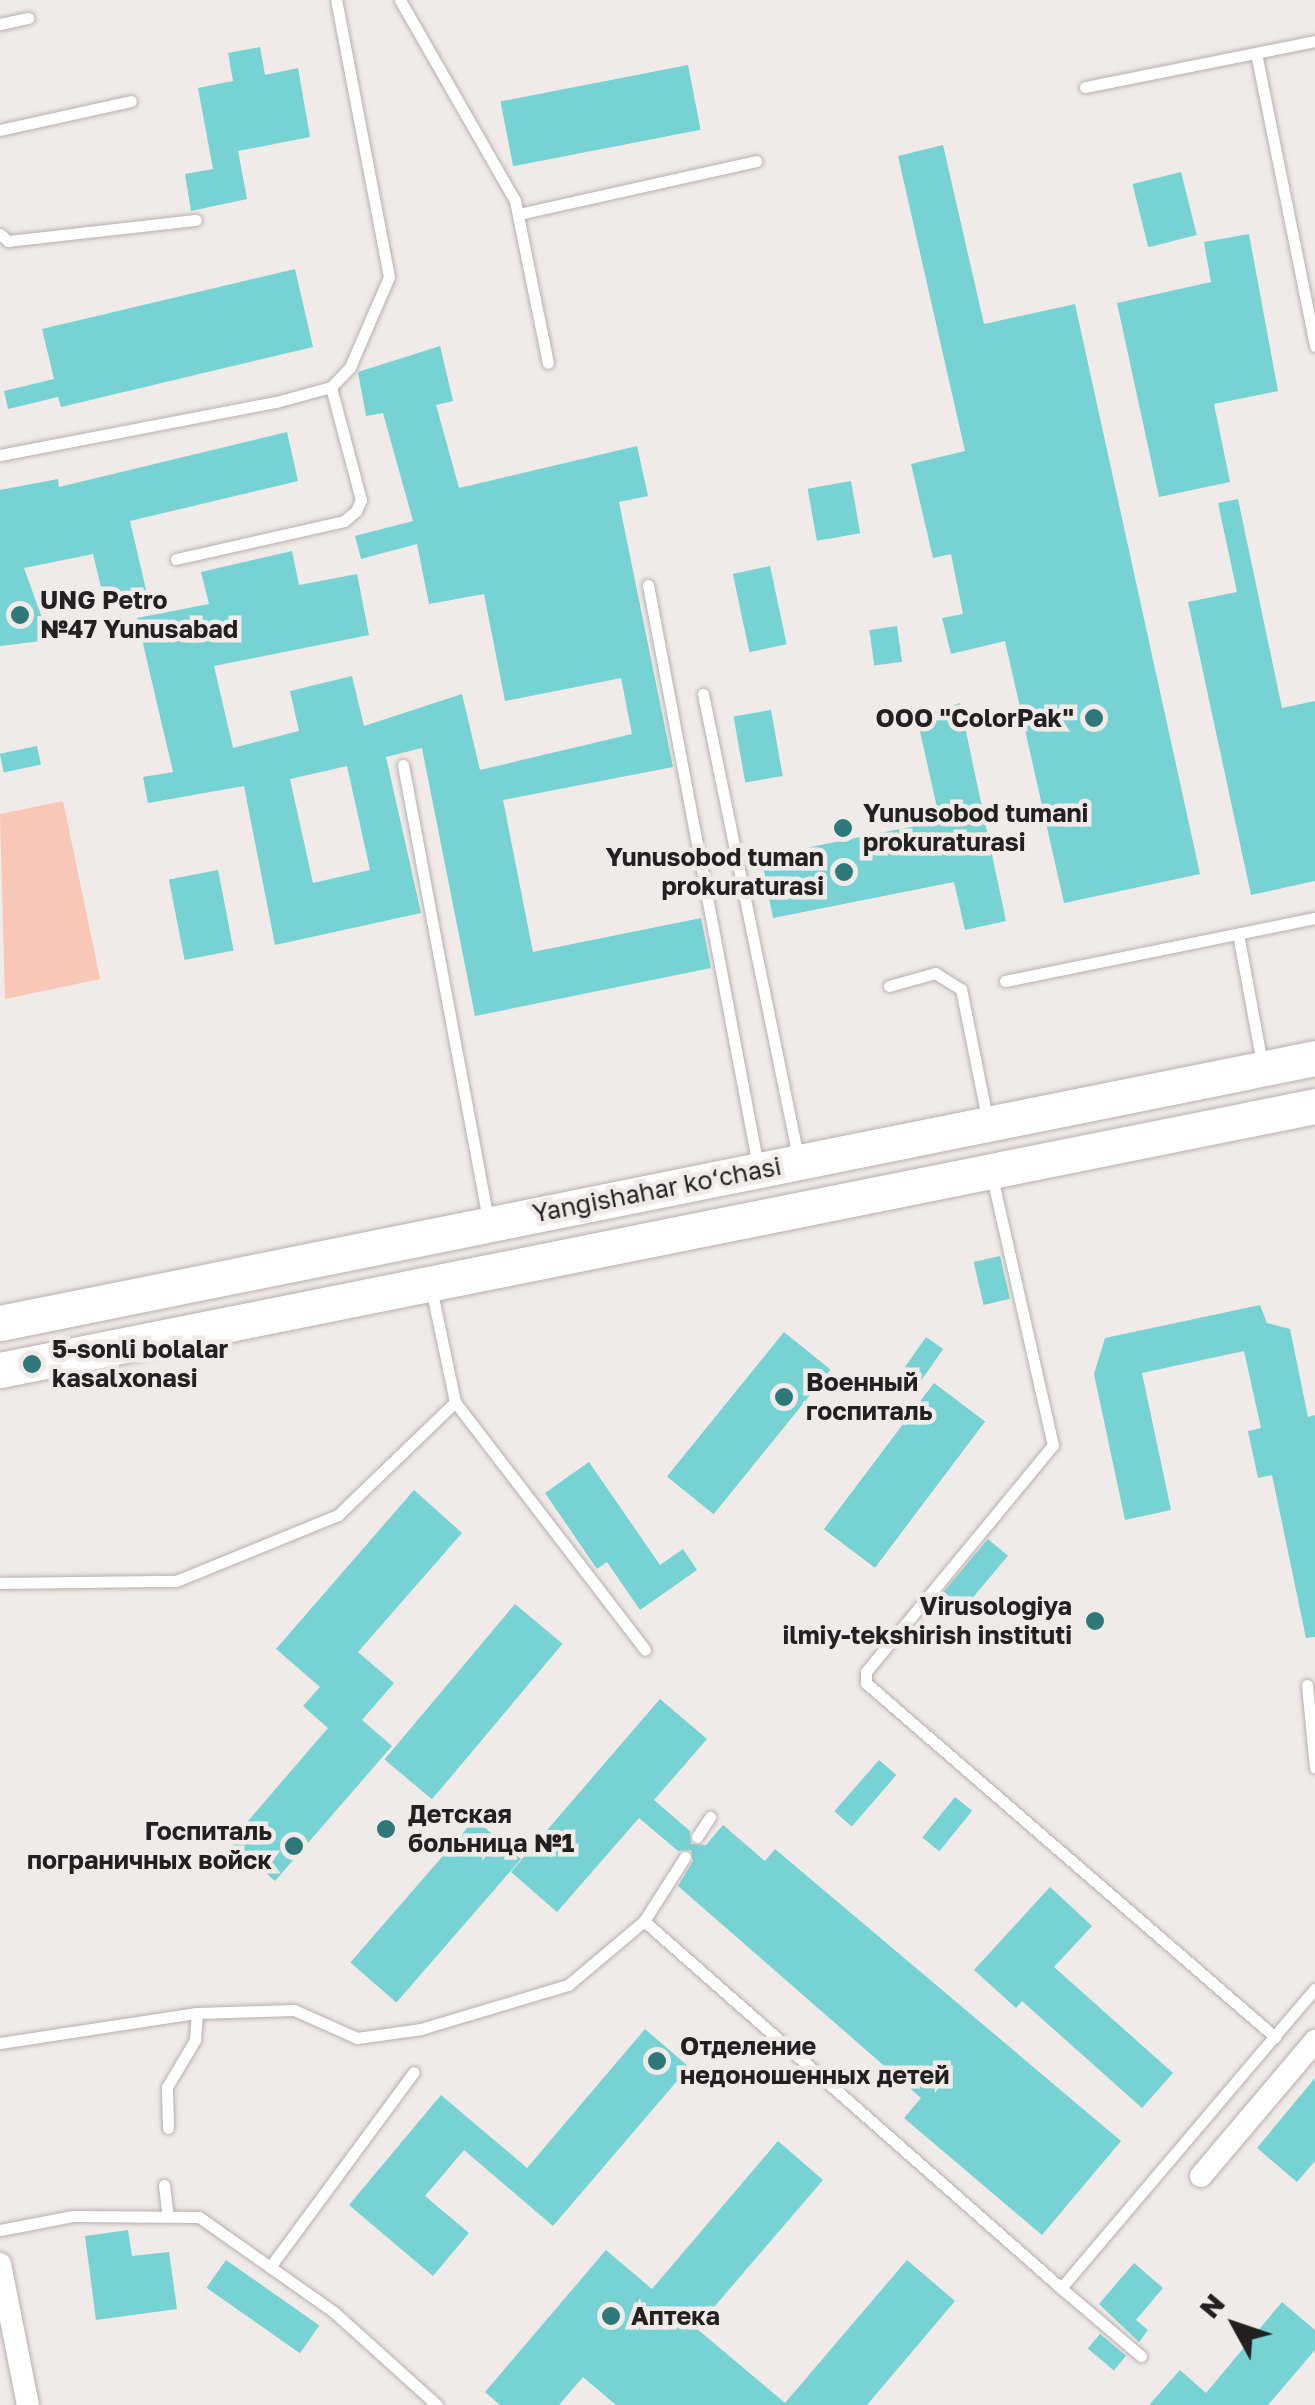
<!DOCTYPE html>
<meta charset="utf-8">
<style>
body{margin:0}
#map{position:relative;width:1315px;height:2405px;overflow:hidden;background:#f0eae8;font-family:"Golos Text",sans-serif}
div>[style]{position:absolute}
.green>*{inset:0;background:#f8c7b8}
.building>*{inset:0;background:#76d2d3;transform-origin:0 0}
.roads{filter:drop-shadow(0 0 2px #b6b0ae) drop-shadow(0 0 2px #b6b0ae)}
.service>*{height:11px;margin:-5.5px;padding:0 5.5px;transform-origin:5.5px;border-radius:5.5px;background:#fff}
.minor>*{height:22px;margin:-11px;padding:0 11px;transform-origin:11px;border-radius:11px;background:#fff}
.primary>*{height:35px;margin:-17.5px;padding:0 17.5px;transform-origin:17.5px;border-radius:17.5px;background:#fff}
.dots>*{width:28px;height:28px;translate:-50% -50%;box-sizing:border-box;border:5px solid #f0eae8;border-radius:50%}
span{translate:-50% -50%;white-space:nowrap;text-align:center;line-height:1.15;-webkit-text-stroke:9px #f0eae8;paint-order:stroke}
.poi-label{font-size:25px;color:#232120;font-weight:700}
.left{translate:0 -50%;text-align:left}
.right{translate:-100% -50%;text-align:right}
.street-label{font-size:25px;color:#232120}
.north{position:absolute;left:1185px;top:2275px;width:100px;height:100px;-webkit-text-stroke:8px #f0eae8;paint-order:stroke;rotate:310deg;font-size:28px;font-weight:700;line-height:40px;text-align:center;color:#232120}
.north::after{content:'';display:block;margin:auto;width:35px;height:45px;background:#232120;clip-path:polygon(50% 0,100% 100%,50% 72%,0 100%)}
</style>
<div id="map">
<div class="green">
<i style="clip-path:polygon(63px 801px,100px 979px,5px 999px,0 814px)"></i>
</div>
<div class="building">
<i style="clip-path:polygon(260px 47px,265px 75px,298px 68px,310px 137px,238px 151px,247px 199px,191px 211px,185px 174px,213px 169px,198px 88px,233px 81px,228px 53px)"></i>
<i style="left:688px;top:65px;width:66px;height:191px;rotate:79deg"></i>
<i style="clip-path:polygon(943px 145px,984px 324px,1075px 304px,1200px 874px,1064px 903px,1005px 641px,951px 654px,942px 618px,963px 614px,951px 554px,933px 558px,911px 464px,965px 451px,898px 156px)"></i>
<i style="left:1181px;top:172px;width:65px;height:50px;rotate:76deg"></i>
<i style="clip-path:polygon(1249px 234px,1278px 391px,1214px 404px,1230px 482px,1159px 497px,1117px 303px,1211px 282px,1204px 242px)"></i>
<i style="clip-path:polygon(295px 269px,313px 347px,61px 407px,58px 397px,8px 409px,4px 391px,54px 379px,42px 329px)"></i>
<i style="clip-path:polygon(evenodd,440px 346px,453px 401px,436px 405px,459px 488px,637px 446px,648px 496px,619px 502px,673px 767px,503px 800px,533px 952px,701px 918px,711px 968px,475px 1016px,422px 748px,386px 757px,421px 913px,275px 945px,244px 786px,148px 803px,143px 777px,173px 772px,137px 618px,209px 604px,201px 572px,292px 551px,299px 585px,357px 574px,369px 635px,214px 666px,233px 748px,299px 731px,290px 691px,352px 676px,364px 726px,462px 694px,480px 770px,632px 734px,621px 678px,505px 701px,484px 594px,429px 604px,417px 544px,361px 559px,355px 536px,413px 521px,383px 413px,366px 416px,358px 372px,440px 346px,347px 766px,370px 870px,313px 883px,290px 779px,347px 766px)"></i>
<i style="clip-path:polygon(287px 432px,298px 481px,130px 521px,147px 594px,105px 604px,93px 554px,24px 568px,50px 640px,0 646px,0 490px,58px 479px,59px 487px)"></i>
<i style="left:851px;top:481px;width:53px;height:44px;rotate:80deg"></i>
<i style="clip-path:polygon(1238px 499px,1282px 708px,1315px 701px,1315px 881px,1251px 895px,1188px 602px,1237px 592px,1218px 503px)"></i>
<i style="left:770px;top:566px;width:80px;height:38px;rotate:78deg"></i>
<i style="left:897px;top:626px;width:36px;height:28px;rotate:82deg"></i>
<i style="clip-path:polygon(960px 703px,1006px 921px,965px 930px,954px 882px,773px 918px,761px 857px,940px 821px,917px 718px)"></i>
<i style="left:771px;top:710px;width:67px;height:38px;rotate:80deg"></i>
<i style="left:37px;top:746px;width:19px;height:38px;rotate:78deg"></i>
<i style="left:218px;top:870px;width:82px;height:50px;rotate:79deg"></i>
<i style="left:1000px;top:1256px;width:44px;height:27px;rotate:77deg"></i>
<i style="clip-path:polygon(1260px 1305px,1267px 1323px,1290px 1329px,1308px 1417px,1315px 1415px,1315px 1637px,1306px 1638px,1272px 1475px,1258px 1478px,1248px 1431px,1261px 1428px,1244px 1351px,1142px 1373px,1171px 1510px,1125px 1520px,1094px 1374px,1105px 1338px)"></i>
<i style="left:784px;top:1332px;width:60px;height:186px;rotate:39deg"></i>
<i style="left:926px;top:1337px;width:21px;height:47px;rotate:35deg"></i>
<i style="left:934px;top:1383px;width:64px;height:183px;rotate:37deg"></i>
<i style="clip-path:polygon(589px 1462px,660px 1565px,683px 1549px,697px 1570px,640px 1610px,607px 1562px,597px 1569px,545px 1493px)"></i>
<i style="clip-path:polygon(414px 1490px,462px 1533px,358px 1652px,394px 1683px,362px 1720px,392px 1746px,275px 1881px,230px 1842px,328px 1728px,303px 1706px,320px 1687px,276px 1649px)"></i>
<i style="left:988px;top:1539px;width:26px;height:69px;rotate:40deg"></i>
<i style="left:515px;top:1604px;width:62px;height:203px;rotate:40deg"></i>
<i style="clip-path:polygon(660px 1699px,707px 1739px,654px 1800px,690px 1831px,691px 1844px,706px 1845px,723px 1825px,765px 1861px,775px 1849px,1121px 2141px,1042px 2235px,904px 2118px,921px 2098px,678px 1886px,693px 1861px,691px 1850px,678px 1851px,639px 1818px,557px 1912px,511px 1872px)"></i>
<i style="left:879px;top:1760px;width:23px;height:68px;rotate:41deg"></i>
<i style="left:955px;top:1797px;width:22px;height:52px;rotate:39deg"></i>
<i style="left:475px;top:1819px;width:61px;height:190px;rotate:41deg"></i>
<i style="clip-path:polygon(1050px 1887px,1092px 1926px,1054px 1967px,1173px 2073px,1142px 2108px,1022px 2001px,1016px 2008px,974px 1970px)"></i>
<i style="clip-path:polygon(645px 2029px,689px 2067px,553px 2226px,464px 2150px,425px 2196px,469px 2233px,433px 2276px,349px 2205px,441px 2095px,527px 2168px)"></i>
<i style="clip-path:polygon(1315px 2078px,1315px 2161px,1297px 2182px,1257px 2148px)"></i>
<i style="clip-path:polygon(778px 2141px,823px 2180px,696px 2328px,785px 2403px,907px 2260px,955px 2301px,867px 2405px,616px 2405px,583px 2377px,559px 2405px,500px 2405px,485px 2392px,606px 2250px,652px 2289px)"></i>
<i style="clip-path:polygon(128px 2230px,132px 2256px,169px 2252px,177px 2309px,96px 2320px,85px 2236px)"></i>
<i style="left:226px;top:2260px;width:114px;height:34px;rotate:35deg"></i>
<i style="clip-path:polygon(1134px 2263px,1163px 2288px,1136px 2320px,1148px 2330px,1139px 2342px,1099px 2304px)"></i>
<i style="clip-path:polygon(1282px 2302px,1315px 2330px,1315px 2350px,1268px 2405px,1149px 2405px,1180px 2370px,1206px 2393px)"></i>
<i style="left:1100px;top:2334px;width:34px;height:19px;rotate:40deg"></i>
</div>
<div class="roads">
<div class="service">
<i style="left:400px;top:0;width:232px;rotate:60.2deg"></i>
<i style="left:515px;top:201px;width:165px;rotate:78.5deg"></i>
<i style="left:0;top:24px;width:29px;rotate:-12deg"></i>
<i style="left:1256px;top:53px;width:299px;rotate:78.6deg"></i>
<i style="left:1085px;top:87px;width:235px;rotate:-11.3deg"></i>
<i style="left:0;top:130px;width:134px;rotate:-12.5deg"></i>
<i style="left:519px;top:214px;width:243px;rotate:-12.6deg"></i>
<i style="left:0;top:234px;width:11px;rotate:41deg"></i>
<i style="left:8px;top:241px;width:189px;rotate:-6.4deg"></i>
<i style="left:0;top:455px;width:281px;rotate:-10.9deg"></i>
<i style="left:276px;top:402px;width:57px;rotate:-15.3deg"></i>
<i style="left:331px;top:387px;width:28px;rotate:-46deg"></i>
<i style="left:350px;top:367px;width:98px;rotate:-66.6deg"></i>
<i style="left:389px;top:277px;width:282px;rotate:-100.8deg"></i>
<i style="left:176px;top:559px;width:172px;rotate:-12.7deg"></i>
<i style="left:344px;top:521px;width:16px;rotate:-40deg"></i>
<i style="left:356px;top:511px;width:12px;rotate:-66deg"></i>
<i style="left:361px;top:500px;width:117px;rotate:-104.9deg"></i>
<i style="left:648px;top:585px;width:591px;rotate:79.28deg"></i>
<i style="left:703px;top:694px;width:474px;rotate:78.4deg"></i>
<i style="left:403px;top:765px;width:463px;rotate:79.4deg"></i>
<i style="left:1238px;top:934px;width:131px;rotate:79.5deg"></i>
<i style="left:1005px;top:981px;width:316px;rotate:-11.5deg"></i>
<i style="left:889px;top:986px;width:48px;rotate:-15.8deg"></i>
<i style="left:935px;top:973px;width:31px;rotate:32deg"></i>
<i style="left:961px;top:989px;width:132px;rotate:78.6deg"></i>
<i style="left:992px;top:1177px;width:275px;rotate:77.2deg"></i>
<i style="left:1053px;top:1445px;width:294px;rotate:129.5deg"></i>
<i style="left:866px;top:1672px;width:11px;rotate:90deg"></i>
<i style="left:866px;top:1683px;width:541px;rotate:40.88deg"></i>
<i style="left:431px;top:1288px;width:116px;rotate:78.1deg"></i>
<i style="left:455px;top:1402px;width:312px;rotate:52.5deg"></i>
<i style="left:0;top:1583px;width:176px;rotate:-0.7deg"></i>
<i style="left:176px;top:1581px;width:175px;rotate:-22.2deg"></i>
<i style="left:338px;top:1515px;width:163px;rotate:-44deg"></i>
<i style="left:1307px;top:1685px;width:83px;rotate:84.5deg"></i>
<i style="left:697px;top:1837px;width:24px;rotate:-57deg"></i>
<i style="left:644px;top:1921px;width:555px;rotate:41.35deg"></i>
<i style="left:1061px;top:2288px;width:392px;rotate:-49.7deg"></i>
<i style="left:0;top:2043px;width:199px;rotate:-8.7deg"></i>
<i style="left:197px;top:2013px;width:97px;rotate:-1.8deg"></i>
<i style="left:294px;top:2010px;width:69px;rotate:24deg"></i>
<i style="left:357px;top:2038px;width:65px;rotate:-8deg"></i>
<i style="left:421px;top:2029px;width:153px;rotate:-16.7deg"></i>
<i style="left:568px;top:1985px;width:99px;rotate:-40.1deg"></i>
<i style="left:644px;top:1921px;width:76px;rotate:-57.4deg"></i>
<i style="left:168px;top:2128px;width:41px;rotate:-91.4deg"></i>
<i style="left:167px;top:2087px;width:55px;rotate:-59.2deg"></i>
<i style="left:195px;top:2040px;width:27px;rotate:-86deg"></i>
<i style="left:164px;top:2185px;width:32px;rotate:83deg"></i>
<i style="left:0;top:2230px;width:74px;rotate:-10.9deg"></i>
<i style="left:73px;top:2216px;width:126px;rotate:0.5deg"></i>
<i style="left:199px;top:2217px;width:165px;rotate:35.1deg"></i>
<i style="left:334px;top:2312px;width:139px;rotate:42.1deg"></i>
<i style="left:270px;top:2267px;width:242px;rotate:-53.6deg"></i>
<i style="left:1061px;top:2288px;width:105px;rotate:40.4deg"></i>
</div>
<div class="minor">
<i style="left:1201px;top:2176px;width:177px;rotate:-49.8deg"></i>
<i style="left:0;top:2264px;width:144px;rotate:78.8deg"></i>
</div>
<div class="primary">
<i style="left:0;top:1323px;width:1341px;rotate:-11.39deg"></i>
<i style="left:0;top:1370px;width:1341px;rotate:-11.35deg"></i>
</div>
</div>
<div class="dots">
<i style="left:20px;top:615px;background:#2f7879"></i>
<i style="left:1094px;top:718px;background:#2f7879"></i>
<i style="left:843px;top:828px;background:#2f7879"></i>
<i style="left:844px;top:872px;background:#2f7879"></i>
<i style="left:32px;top:1364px;background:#2f7879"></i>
<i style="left:784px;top:1397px;background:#2f7879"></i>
<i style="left:1095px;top:1621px;background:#2f7879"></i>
<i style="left:386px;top:1829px;background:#2f7879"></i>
<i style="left:294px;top:1846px;background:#2f7879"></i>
<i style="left:657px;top:2061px;background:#2f7879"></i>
<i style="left:611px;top:2316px;background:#2f7879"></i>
</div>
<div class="poi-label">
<span class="left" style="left:40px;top:615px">UNG Petro<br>№47 Yunusabad</span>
<span class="right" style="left:1074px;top:718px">OOO "ColorPak"</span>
<span class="left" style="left:863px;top:828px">Yunusobod tumani<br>prokuraturasi</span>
<span class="right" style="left:824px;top:872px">Yunusobod tuman<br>prokuraturasi</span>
<span class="left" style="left:52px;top:1364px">5-sonli bolalar<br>kasalxonasi</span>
<span class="left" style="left:806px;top:1397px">Военный<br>госпиталь</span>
<span class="right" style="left:1072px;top:1621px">Virusologiya<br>ilmiy-tekshirish instituti</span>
<span class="left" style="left:408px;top:1829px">Детская<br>больница №1</span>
<span class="right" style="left:272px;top:1846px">Госпиталь<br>пограничных войск</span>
<span class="left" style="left:680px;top:2061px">Отделение<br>недоношенных детей</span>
<span class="left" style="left:631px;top:2316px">Аптека</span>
</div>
<div class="street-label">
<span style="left:657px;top:1190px;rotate:-11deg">Yangishahar ko‘chasi</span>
</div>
<div class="north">N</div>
</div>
